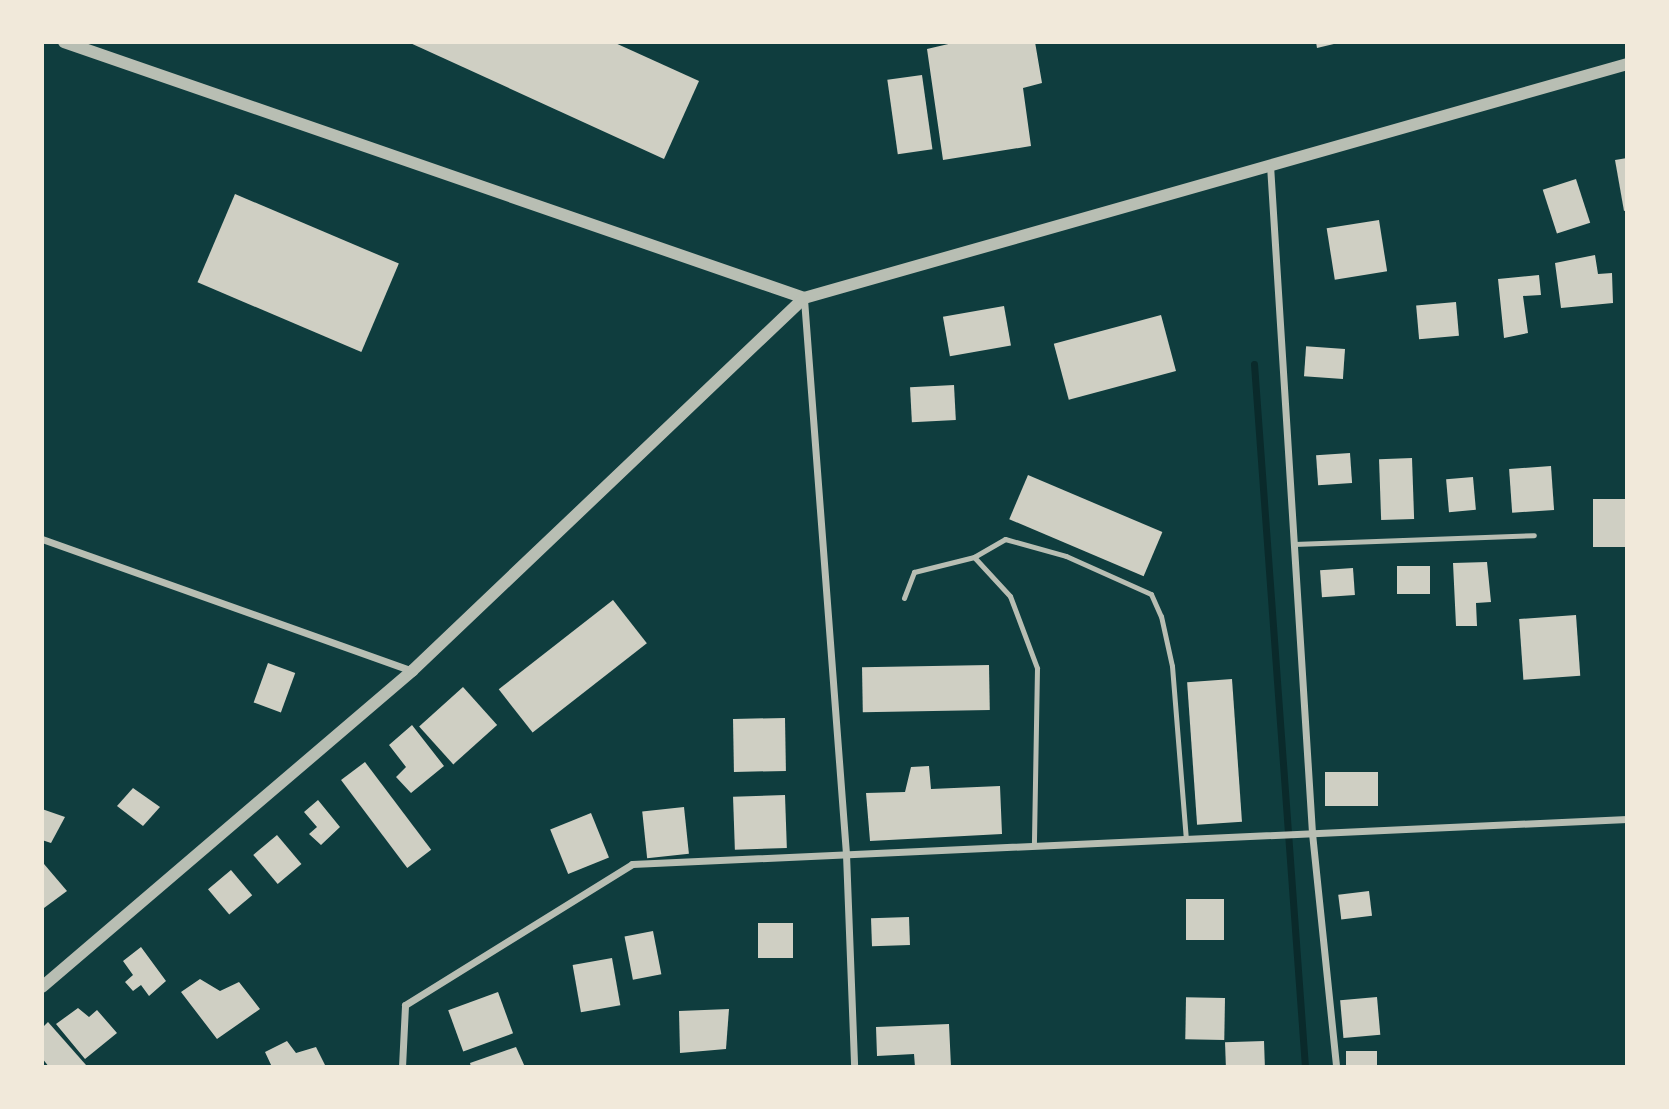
<!DOCTYPE html>
<style>
body{margin:0}
#map{position:relative;width:1669px;height:1109px;overflow:hidden;background:#0f3d3e;font-family:Raleway,sans-serif}
div>[style]{position:absolute}
.stream>*{height:7px;margin:-3.5px;padding:0 3.5px;transform-origin:3.5px;border-radius:3.5px;background:#0a2a2b}
.building>*{inset:0;background:#cfcfc3;transform-origin:0 0}
.service>*{height:5px;margin:-2.5px;padding:0 2.5px;transform-origin:2.5px;border-radius:2.5px;background:#b8beb3}
.minor>*{height:7px;margin:-3.5px;padding:0 3.5px;transform-origin:3.5px;border-radius:3.5px;background:#b8beb3}
.tertiary>*{height:12px;margin:-6px;padding:0 6px;transform-origin:6px;border-radius:6px;background:#b8beb3}
span{translate:-50% -50%;white-space:nowrap;text-align:center;line-height:1.15;-webkit-text-stroke:6px #f1e9da;paint-order:stroke}
.frame{position:absolute;inset:0;border:44px solid #f1e9da;pointer-events:none}
</style>
<div id="map">
<div class="stream">
<i style="left:1254px;top:364px;width:705px;rotate:85.85deg"></i>
</div>
<div class="building">
<i style="clip-path:polygon(408px 42px,613px 42px,699px 81px,664px 159px)"></i>
<i style="clip-path:polygon(957px 42px,1035px 42px,1042px 83px,1023px 88px,1031px 146px,943px 160px,927px 49px)"></i>
<i style="clip-path:polygon(1316px 42px,1338px 42px,1338px 43px,1317px 48px)"></i>
<i style="left:922px;top:75px;width:75px;height:35px;rotate:82deg"></i>
<i style="clip-path:polygon(1627px 158px,1627px 210px,1624px 211px,1615px 160px)"></i>
<i style="left:1576px;top:179px;width:46px;height:35px;rotate:72deg"></i>
<i style="left:235px;top:194px;width:178px;height:96px;rotate:23deg"></i>
<i style="left:1379px;top:220px;width:52px;height:53px;rotate:81deg"></i>
<i style="clip-path:polygon(1595px 255px,1598px 274px,1612px 273px,1613px 303px,1561px 308px,1555px 263px)"></i>
<i style="clip-path:polygon(1539px 275px,1541px 295px,1523px 296px,1528px 333px,1504px 338px,1498px 279px)"></i>
<i style="left:1456px;top:302px;width:34px;height:40px;rotate:85deg"></i>
<i style="left:1004px;top:306px;width:40px;height:62px;rotate:80deg"></i>
<i style="left:1161px;top:315px;width:58px;height:111px;rotate:75deg"></i>
<i style="left:1345px;top:349px;width:30px;height:39px;rotate:94deg"></i>
<i style="left:954px;top:385px;width:35px;height:44px;rotate:87deg"></i>
<i style="left:1350px;top:453px;width:30px;height:34px;rotate:86deg"></i>
<i style="left:1412px;top:458px;width:61px;height:33px;rotate:88deg"></i>
<i style="left:1551px;top:466px;width:44px;height:42px;rotate:86deg"></i>
<i style="left:1028px;top:475px;width:146px;height:48px;rotate:23deg"></i>
<i style="left:1473px;top:477px;width:33px;height:27px;rotate:85deg"></i>
<i style="left:1627px;top:499px;width:48px;height:34px;rotate:90deg"></i>
<i style="clip-path:polygon(1487px 562px,1491px 602px,1476px 603px,1477px 626px,1456px 626px,1453px 563px)"></i>
<i style="left:1397px;top:566px;width:33px;height:28px"></i>
<i style="left:1353px;top:568px;width:27px;height:33px;rotate:86deg"></i>
<i style="left:613px;top:600px;width:55px;height:145px;rotate:52deg"></i>
<i style="left:1576px;top:615px;width:61px;height:57px;rotate:86deg"></i>
<i style="left:268px;top:663px;width:29px;height:42px;rotate:20deg"></i>
<i style="left:989px;top:665px;width:45px;height:127px;rotate:89deg"></i>
<i style="left:1232px;top:679px;width:143px;height:45px;rotate:86deg"></i>
<i style="left:463px;top:687px;width:51px;height:59px;rotate:48deg"></i>
<i style="left:785px;top:718px;width:53px;height:52px;rotate:89deg"></i>
<i style="clip-path:polygon(412px 725px,444px 766px,411px 793px,396px 777px,406px 767px,389px 745px)"></i>
<i style="left:365px;top:762px;width:110px;height:30px;rotate:53deg"></i>
<i style="clip-path:polygon(929px 766px,931px 789px,1000px 786px,1002px 834px,870px 841px,866px 793px,905px 792px,911px 767px)"></i>
<i style="left:1378px;top:772px;width:34px;height:53px;rotate:90deg"></i>
<i style="clip-path:polygon(133px 788px,160px 807px,143px 826px,117px 806px)"></i>
<i style="left:785px;top:795px;width:53px;height:52px;rotate:88deg"></i>
<i style="clip-path:polygon(318px 800px,340px 827px,321px 845px,309px 834px,317px 827px,304px 812px)"></i>
<i style="left:684px;top:807px;width:47px;height:42px;rotate:84deg"></i>
<i style="clip-path:polygon(42px 809px,65px 817px,51px 843px,42px 840px)"></i>
<i style="left:591px;top:813px;width:48px;height:44px;rotate:68deg"></i>
<i style="left:277px;top:835px;width:38px;height:31px;rotate:50deg"></i>
<i style="clip-path:polygon(44px 864px,67px 891px,44px 908px,42px 905px)"></i>
<i style="left:231px;top:870px;width:33px;height:30px;rotate:50deg"></i>
<i style="left:1369px;top:891px;width:25px;height:31px;rotate:83deg"></i>
<i style="left:1224px;top:899px;width:41px;height:38px;rotate:90deg"></i>
<i style="left:909px;top:917px;width:28px;height:38px;rotate:88deg"></i>
<i style="left:758px;top:923px;width:35px;height:35px"></i>
<i style="left:653px;top:931px;width:44px;height:29px;rotate:79deg"></i>
<i style="clip-path:polygon(141px 947px,166px 981px,149px 996px,141px 985px,133px 991px,125px 982px,133px 975px,123px 961px)"></i>
<i style="left:612px;top:958px;width:48px;height:40px;rotate:80deg"></i>
<i style="clip-path:polygon(200px 979px,220px 991px,239px 982px,260px 1009px,217px 1039px,181px 992px)"></i>
<i style="left:498px;top:992px;width:44px;height:53px;rotate:70deg"></i>
<i style="left:1377px;top:997px;width:38px;height:37px;rotate:85deg"></i>
<i style="left:1225px;top:998px;width:42px;height:39px;rotate:91deg"></i>
<i style="clip-path:polygon(78px 1008px,89px 1017px,97px 1010px,117px 1033px,85px 1059px,56px 1024px)"></i>
<i style="clip-path:polygon(729px 1009px,726px 1049px,680px 1053px,679px 1011px)"></i>
<i style="clip-path:polygon(48px 1022px,86px 1065px,49px 1067px,42px 1058px,42px 1028px)"></i>
<i style="clip-path:polygon(949px 1024px,951px 1067px,915px 1067px,914px 1054px,877px 1056px,876px 1027px)"></i>
<i style="clip-path:polygon(287px 1041px,296px 1053px,316px 1047px,326px 1067px,272px 1067px,265px 1052px)"></i>
<i style="left:1264px;top:1041px;width:26px;height:39px;rotate:88deg"></i>
<i style="clip-path:polygon(516px 1047px,525px 1067px,471px 1067px,470px 1063px)"></i>
<i style="left:1346px;top:1051px;width:31px;height:16px"></i>
</div>
<div class="service">
<i style="left:1294px;top:544px;width:240px;rotate:-2.1deg"></i>
<i style="left:974px;top:557px;width:53px;rotate:47.3deg"></i>
<i style="left:1010px;top:596px;width:77px;rotate:69.4deg"></i>
<i style="left:1037px;top:668px;width:178px;rotate:91deg"></i>
<i style="left:904px;top:598px;width:28px;rotate:-69deg"></i>
<i style="left:914px;top:572px;width:62px;rotate:-14deg"></i>
<i style="left:974px;top:557px;width:36px;rotate:-30deg"></i>
<i style="left:1005px;top:539px;width:63px;rotate:15.6deg"></i>
<i style="left:1066px;top:556px;width:93px;rotate:24.1deg"></i>
<i style="left:1151px;top:594px;width:24px;rotate:66deg"></i>
<i style="left:1161px;top:616px;width:51px;rotate:77.6deg"></i>
<i style="left:1172px;top:666px;width:174px;rotate:85.4deg"></i>
</div>
<div class="minor">
<i style="left:1270px;top:165px;width:669px;rotate:86.4deg"></i>
<i style="left:1312px;top:833px;width:235px;rotate:84.1deg"></i>
<i style="left:804px;top:299px;width:557px;rotate:85.67deg"></i>
<i style="left:846px;top:854px;width:213px;rotate:87.8deg"></i>
<i style="left:42px;top:539px;width:393px;rotate:19.6deg"></i>
<i style="left:402px;top:1067px;width:62px;rotate:-87.2deg"></i>
<i style="left:405px;top:1005px;width:267px;rotate:-31.8deg"></i>
<i style="left:632px;top:864px;width:996px;rotate:-2.59deg"></i>
</div>
<div class="tertiary">
<i style="left:64px;top:42px;width:783px;rotate:19.08deg"></i>
<i style="left:42px;top:987px;width:487px;rotate:-40.5deg"></i>
<i style="left:412px;top:671px;width:541px;rotate:-43.58deg"></i>
<i style="left:804px;top:298px;width:856px;rotate:-15.87deg"></i>
</div>
<div class="frame"></div>
</div>
